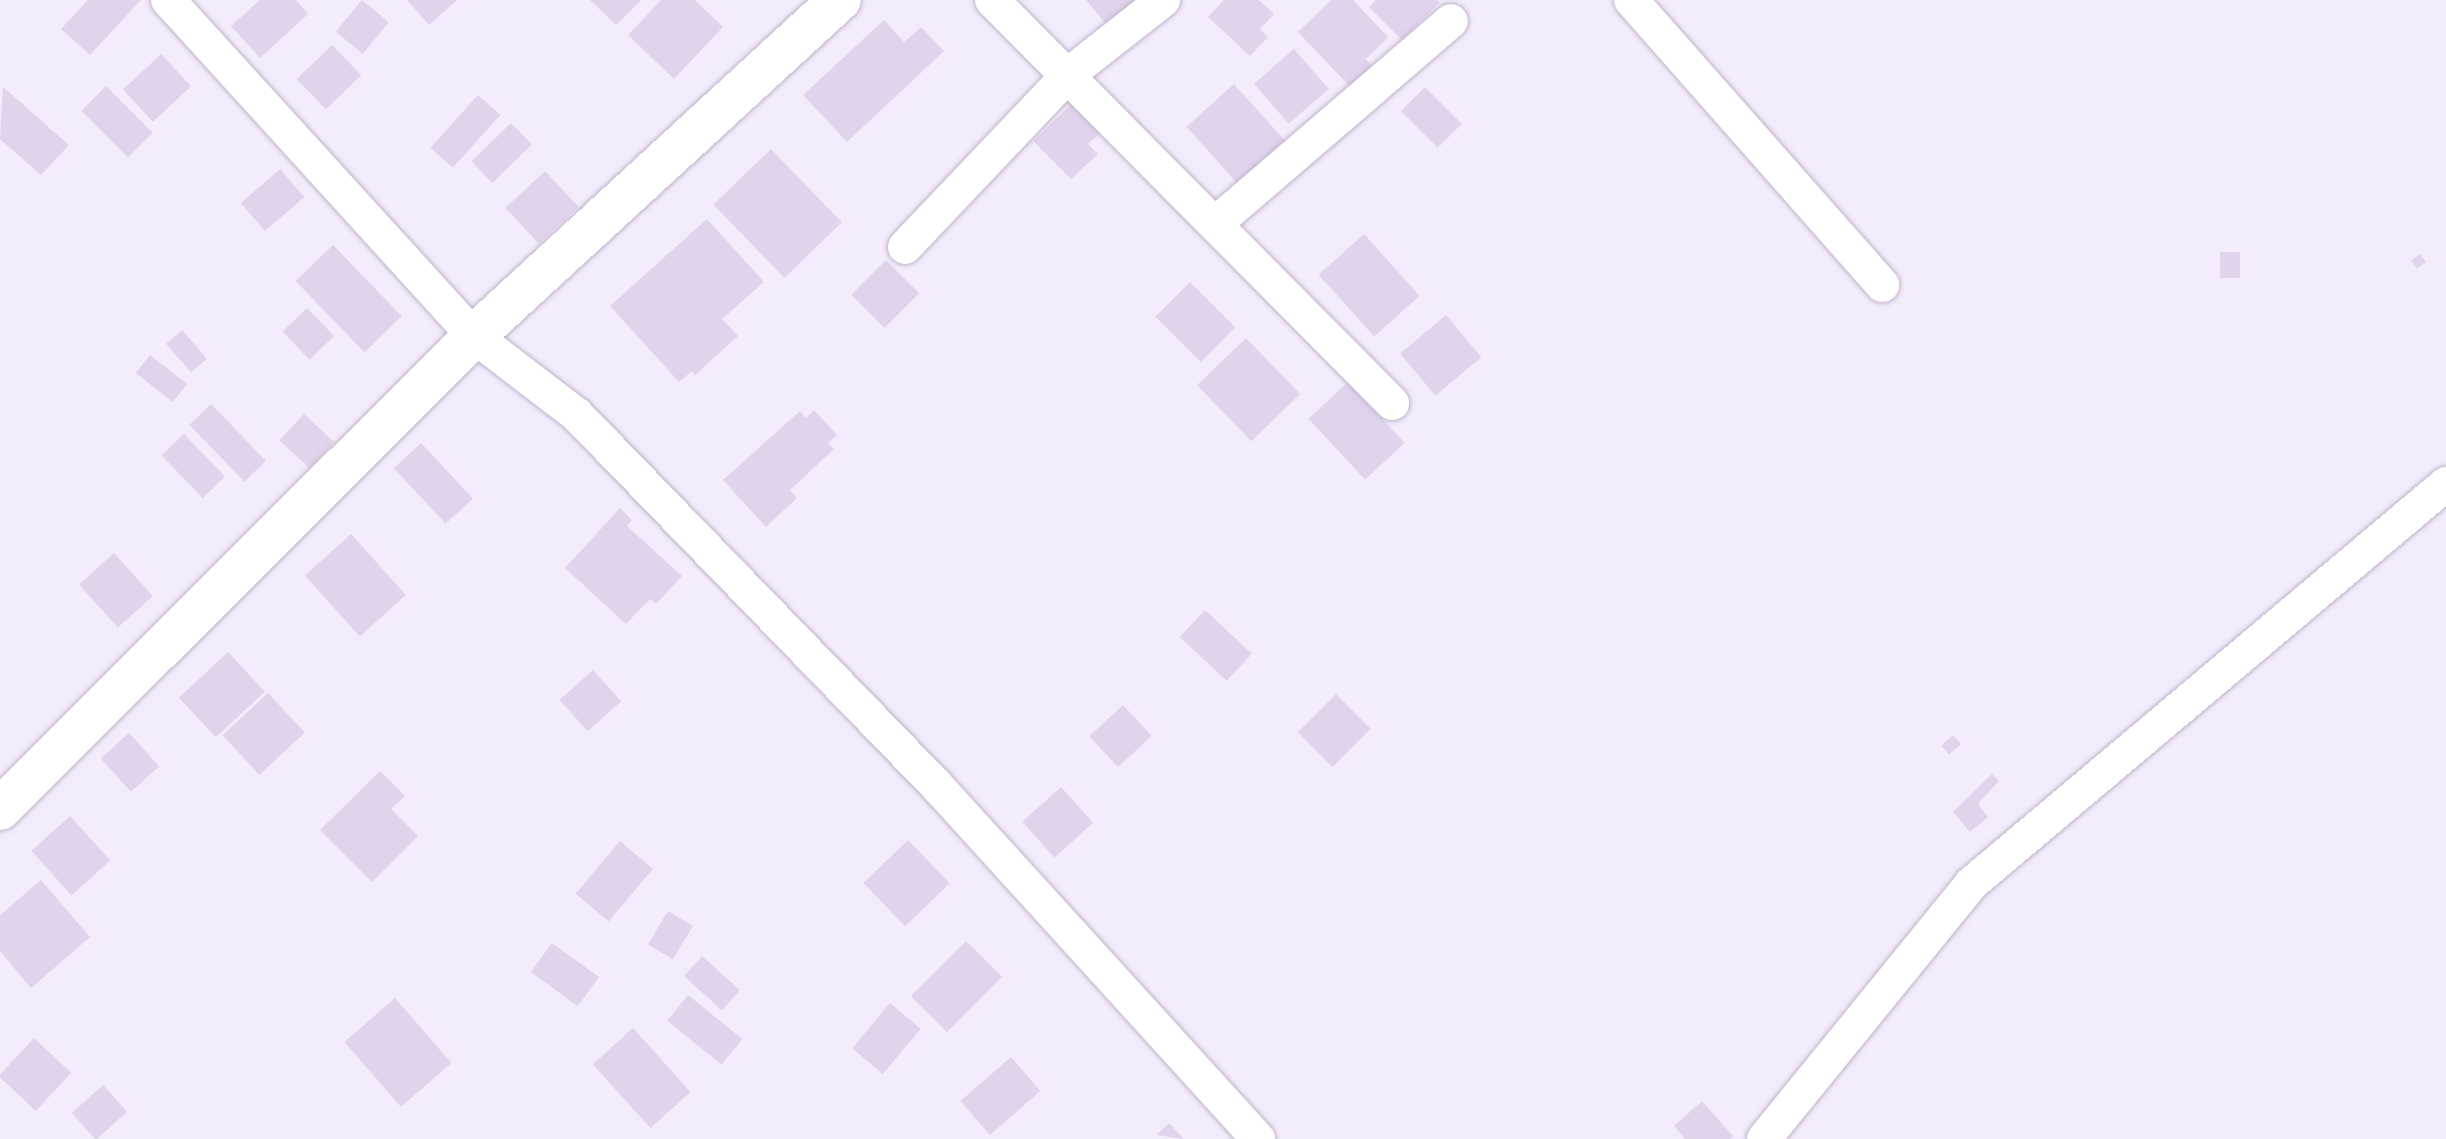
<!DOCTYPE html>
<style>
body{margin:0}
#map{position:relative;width:2446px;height:1139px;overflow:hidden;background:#f4ecfc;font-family:"DM Sans",sans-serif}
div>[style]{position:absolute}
.building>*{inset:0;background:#e0d3ec;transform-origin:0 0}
.roads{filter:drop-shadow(0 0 2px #bfb3cb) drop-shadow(0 0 2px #bfb3cb)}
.minor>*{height:34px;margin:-17px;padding:0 17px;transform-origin:17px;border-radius:17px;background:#fff}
.tertiary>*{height:42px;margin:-21px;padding:0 21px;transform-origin:21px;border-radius:21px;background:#fff}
span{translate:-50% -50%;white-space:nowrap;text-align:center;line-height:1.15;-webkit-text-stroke:8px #fdfdfd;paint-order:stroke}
</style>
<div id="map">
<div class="building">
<i style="clip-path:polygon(88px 0,141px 0,90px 55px,61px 29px)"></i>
<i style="clip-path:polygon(260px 0,296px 0,308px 14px,260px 58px,231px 26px)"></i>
<i style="left:362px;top:0;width:35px;height:41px;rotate:40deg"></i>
<i style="clip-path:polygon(407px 0,457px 0,429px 25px)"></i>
<i style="clip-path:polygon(590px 0,641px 0,616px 25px)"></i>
<i style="clip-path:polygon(661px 0,695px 0,723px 27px,674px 79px,628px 35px)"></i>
<i style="clip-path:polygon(1086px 0,1148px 0,1111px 30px)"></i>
<i style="clip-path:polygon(1224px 0,1259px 0,1274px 14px,1260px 29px,1268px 37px,1250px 56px,1208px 17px)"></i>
<i style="clip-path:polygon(1331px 0,1353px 0,1388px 37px,1366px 59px,1379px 74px,1357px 94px,1298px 32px)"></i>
<i style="clip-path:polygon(1376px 0,1437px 0,1440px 2px,1402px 40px,1369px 7px)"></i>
<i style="clip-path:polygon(884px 20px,904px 42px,921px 27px,944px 51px,847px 142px,803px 95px)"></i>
<i style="left:332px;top:45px;width:42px;height:49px;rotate:46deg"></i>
<i style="left:1294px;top:49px;width:53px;height:53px;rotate:49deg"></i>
<i style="left:161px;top:54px;width:44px;height:52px;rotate:47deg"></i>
<i style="left:1234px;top:84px;width:78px;height:64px;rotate:48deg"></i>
<i style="left:106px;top:86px;width:66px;height:35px;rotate:45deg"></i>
<i style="clip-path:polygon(3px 87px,69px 145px,41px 175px,0 139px)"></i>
<i style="left:1425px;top:87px;width:52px;height:34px;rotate:45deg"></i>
<i style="left:478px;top:95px;width:30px;height:71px;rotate:42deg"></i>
<i style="clip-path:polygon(1076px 100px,1104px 129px,1088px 144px,1098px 154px,1071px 179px,1033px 141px)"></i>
<i style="left:511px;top:123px;width:30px;height:55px;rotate:46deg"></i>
<i style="left:771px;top:149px;width:102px;height:80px;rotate:46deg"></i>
<i style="left:280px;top:169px;width:37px;height:52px;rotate:49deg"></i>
<i style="left:545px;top:171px;width:49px;height:54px;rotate:47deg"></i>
<i style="clip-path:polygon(707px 219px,764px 282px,722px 319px,738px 336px,695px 375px,692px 371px,679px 382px,610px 306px)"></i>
<i style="left:1364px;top:234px;width:83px;height:61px;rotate:48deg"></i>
<i style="left:333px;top:245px;width:99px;height:52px;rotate:46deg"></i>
<i style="left:2220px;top:252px;width:20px;height:26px"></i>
<i style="left:2420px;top:254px;width:10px;height:11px;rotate:53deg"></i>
<i style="left:886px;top:260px;width:47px;height:49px;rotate:45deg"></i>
<i style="left:1190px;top:282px;width:64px;height:49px;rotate:45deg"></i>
<i style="left:307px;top:308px;width:39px;height:34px;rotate:46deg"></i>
<i style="left:1446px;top:315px;width:55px;height:60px;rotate:50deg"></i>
<i style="left:182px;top:330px;width:38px;height:21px;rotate:49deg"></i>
<i style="left:1246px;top:338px;width:78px;height:68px;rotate:46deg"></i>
<i style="left:150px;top:355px;width:47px;height:23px;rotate:38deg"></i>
<i style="left:1348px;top:382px;width:83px;height:54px;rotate:47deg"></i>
<i style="left:211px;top:404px;width:79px;height:30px;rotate:46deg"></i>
<i style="clip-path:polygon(814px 410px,837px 435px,828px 443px,834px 449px,790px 490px,797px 498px,766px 527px,723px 480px,800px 411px,806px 418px)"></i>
<i style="left:304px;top:414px;width:41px;height:36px;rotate:43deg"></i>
<i style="left:184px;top:434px;width:59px;height:31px;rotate:46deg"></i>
<i style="left:421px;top:443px;width:76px;height:37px;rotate:47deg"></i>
<i style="clip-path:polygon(620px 508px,632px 520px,627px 526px,682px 576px,656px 604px,650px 599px,626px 624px,565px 568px)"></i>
<i style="left:351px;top:534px;width:82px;height:62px;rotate:48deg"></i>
<i style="left:114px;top:553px;width:58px;height:47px;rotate:48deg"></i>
<i style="left:1205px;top:610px;width:64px;height:37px;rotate:43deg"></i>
<i style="left:228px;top:652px;width:54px;height:67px;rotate:47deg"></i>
<i style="left:593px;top:670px;width:42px;height:45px;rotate:48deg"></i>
<i style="left:268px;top:693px;width:54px;height:62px;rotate:47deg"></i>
<i style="left:1336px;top:694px;width:49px;height:54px;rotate:45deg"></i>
<i style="left:1123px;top:705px;width:42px;height:46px;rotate:47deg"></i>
<i style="left:129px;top:733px;width:45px;height:38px;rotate:48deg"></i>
<i style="left:1953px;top:735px;width:12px;height:16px;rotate:48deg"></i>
<i style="clip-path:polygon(380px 771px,405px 796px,391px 809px,418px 836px,372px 882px,320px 830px)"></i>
<i style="clip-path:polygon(1992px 774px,1999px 781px,1978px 804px,1988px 817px,1970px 832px,1953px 812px)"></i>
<i style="left:1061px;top:787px;width:48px;height:52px;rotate:48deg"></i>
<i style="left:70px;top:816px;width:60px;height:52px;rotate:48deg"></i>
<i style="left:908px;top:840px;width:60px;height:62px;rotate:46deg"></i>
<i style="left:620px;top:841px;width:43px;height:69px;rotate:40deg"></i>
<i style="clip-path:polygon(41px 880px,90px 937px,31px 988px,0 951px,0 915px)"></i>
<i style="left:668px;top:911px;width:29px;height:39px;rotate:31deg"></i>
<i style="left:966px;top:941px;width:51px;height:78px;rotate:45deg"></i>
<i style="left:552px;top:943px;width:58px;height:36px;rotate:36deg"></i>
<i style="left:702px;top:956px;width:51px;height:27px;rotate:42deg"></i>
<i style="left:688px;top:995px;width:70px;height:33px;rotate:39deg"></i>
<i style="left:395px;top:998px;width:86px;height:67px;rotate:49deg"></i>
<i style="left:890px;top:1003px;width:40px;height:59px;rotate:40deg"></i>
<i style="left:633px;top:1028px;width:86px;height:54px;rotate:48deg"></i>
<i style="left:34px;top:1038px;width:51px;height:52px;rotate:43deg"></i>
<i style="left:1011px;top:1057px;width:45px;height:67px;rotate:49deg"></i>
<i style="left:103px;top:1085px;width:36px;height:42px;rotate:48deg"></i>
<i style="clip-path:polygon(1702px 1101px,1733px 1136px,1730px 1139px,1685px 1139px,1674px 1126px)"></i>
<i style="clip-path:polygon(1169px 1123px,1184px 1139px,1156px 1135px)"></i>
</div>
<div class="roads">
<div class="minor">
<i style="left:168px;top:0;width:454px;rotate:47.7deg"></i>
<i style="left:474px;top:336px;width:130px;rotate:37.5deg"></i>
<i style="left:577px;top:415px;width:517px;rotate:45.86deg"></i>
<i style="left:937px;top:786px;width:477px;rotate:47.7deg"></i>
<i style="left:992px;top:0;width:568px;rotate:45.21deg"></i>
<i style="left:1631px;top:0;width:380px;rotate:48.6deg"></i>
<i style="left:1215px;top:224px;width:311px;rotate:-40.7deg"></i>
<i style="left:905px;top:247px;width:238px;rotate:-46.5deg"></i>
<i style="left:1069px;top:74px;width:120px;rotate:-38.2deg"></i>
<i style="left:1764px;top:1139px;width:328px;rotate:-50.9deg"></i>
<i style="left:1971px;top:884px;width:621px;rotate:-40.1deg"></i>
</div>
<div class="tertiary">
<i style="left:0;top:809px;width:670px;rotate:-44.94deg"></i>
<i style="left:474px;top:336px;width:497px;rotate:-42.6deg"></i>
</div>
</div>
</div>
